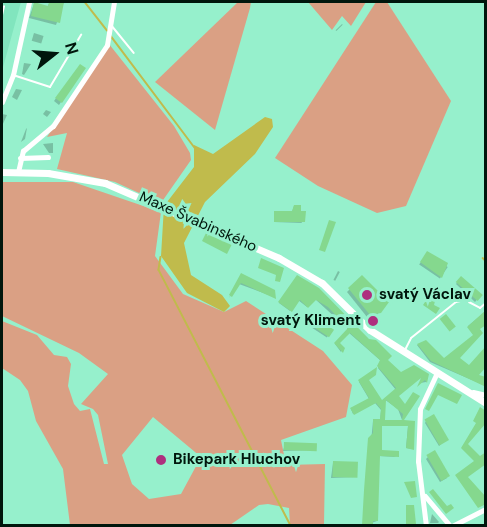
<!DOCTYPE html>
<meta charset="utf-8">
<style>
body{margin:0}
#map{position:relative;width:487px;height:527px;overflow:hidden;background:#96f0cc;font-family:"DM Sans",sans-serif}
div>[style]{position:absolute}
.built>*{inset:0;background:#81e5be}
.green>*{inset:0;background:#daa084}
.water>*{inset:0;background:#c0bb4c}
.shadow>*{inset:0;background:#0003;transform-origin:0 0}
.stream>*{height:1.5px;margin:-0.75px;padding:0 0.75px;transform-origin:0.75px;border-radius:0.75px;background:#c0bb4c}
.building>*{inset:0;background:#85d88e;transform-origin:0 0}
.service>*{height:2px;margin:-1px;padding:0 1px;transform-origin:1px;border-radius:1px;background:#fff}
.minor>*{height:5px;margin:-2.5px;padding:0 2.5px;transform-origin:2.5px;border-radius:2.5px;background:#fff}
.secondary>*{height:7px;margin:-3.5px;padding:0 3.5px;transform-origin:3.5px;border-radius:3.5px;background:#fff}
.dots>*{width:16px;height:16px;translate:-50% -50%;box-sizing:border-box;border:3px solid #96f0cc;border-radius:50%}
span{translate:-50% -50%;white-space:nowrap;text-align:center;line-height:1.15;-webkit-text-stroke:6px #96f0cc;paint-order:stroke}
.street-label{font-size:15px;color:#00160c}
.poi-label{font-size:15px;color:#00160c;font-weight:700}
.left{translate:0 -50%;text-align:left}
.right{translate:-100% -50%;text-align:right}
.frame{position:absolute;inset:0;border:3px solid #00160c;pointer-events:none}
.north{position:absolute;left:24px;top:24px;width:60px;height:60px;-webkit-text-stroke:4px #96f0cc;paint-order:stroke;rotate:73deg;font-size:16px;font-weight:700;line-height:24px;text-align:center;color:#00160c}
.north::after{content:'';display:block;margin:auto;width:21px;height:27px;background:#00160c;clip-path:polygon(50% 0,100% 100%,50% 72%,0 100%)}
</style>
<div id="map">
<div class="built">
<i style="clip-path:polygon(2px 2px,21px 2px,2px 71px)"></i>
</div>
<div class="green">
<i style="clip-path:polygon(238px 2px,251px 2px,250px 8px,215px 130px,155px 82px)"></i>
<i style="clip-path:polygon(308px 2px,366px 2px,351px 26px,342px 16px,332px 30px)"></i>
<i style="clip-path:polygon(376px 2px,387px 2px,451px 101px,406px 206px,377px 213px,318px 186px,275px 158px)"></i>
<i style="clip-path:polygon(109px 44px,174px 126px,190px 153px,191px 160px,161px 203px,115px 182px,57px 169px,67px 133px,47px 137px)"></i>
<i style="clip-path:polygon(evenodd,2px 182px,73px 182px,161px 212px,155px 256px,183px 294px,224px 312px,246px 301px,323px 351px,352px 385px,346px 417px,281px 440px,286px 465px,325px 464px,324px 525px,290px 525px,289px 508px,268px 504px,259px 505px,230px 525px,70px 525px,63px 469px,36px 421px,28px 391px,20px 380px,2px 368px,2px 321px,37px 335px,54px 355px,67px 357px,71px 364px,68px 386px,74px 404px,80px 411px,90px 409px,104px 464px,108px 464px,98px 415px,93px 409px,81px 404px,108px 374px,79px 353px,2px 316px,2px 182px,153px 417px,201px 457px,181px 494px,149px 499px,132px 484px,122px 455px,153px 417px)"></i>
</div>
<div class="water">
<i style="clip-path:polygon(265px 117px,272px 119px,273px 127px,255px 154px,205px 202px,184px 243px,191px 275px,222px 295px,230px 306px,224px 312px,187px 293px,161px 256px,164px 206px,194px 167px,194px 145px,213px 154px)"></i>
</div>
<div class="shadow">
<i style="clip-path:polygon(50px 2px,64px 2px,56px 25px,29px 18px,34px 4px,47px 7px)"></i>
<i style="left:342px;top:24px;width:1px;height:9px;rotate:45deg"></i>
<i style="left:34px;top:33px;width:10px;height:8px;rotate:17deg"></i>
<i style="clip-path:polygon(24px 63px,31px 64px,24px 75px,22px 74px)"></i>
<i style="clip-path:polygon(78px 68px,61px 102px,59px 105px,54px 101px)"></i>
<i style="clip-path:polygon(16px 89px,22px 90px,17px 100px,12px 97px)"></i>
<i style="clip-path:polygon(46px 110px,51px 112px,47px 117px,43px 114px)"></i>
<i style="clip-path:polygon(2px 114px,7px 115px,2px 126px)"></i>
<i style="clip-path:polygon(27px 128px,25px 139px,21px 142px,26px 129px)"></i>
<i style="clip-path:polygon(53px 143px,53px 153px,49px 153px,43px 144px)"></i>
<i style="clip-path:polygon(294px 206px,302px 223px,274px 222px,274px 212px,292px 212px)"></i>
<i style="left:427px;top:253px;width:25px;height:14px;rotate:34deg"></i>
<i style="left:338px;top:271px;width:2px;height:10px;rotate:27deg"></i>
<i style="clip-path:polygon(240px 277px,274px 297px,239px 284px,229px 298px)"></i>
<i style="clip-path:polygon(298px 277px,318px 289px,368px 340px,375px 342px,389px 356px,385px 360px,401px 374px,414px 366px,428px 375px,426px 382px,420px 383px,424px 374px,397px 395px,405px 407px,413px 394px,418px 397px,402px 420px,398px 409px,384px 399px,396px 390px,378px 368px,381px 361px,348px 332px,338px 343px,343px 348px,341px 352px,335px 344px,349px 330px,315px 299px,307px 307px,298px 300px,290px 311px,279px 303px)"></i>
<i style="clip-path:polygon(362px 277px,379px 312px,376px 316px,367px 317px,347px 292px)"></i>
<i style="clip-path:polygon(461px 278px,481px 295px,475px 302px,456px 284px)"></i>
<i style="clip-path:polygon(486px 311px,486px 323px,478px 329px,481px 333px,457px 358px,470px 367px,486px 349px,486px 364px,477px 375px,486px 378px,486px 386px,430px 362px,417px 345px,426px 342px,444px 360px,474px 336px,468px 326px)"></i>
<i style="left:315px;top:319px;width:20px;height:9px;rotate:33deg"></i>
<i style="clip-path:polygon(375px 370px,367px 379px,382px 402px,384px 421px,413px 423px,412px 449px,406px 448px,408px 426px,380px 425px,381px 452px,397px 457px,379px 456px,377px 521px,363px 526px,373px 421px,380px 421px,381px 410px,375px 403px,353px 414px,351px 409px,369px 399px,359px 382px)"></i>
<i style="clip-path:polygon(426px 421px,445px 441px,439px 446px,425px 423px)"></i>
<i style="clip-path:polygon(285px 444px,315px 450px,283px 451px)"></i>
<i style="clip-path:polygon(428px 457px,447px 478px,440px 482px,426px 459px)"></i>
<i style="clip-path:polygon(333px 463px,356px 477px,331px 478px)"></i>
<i style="clip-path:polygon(432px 514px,439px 522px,438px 523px,430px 523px)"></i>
</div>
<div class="stream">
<i style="left:85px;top:2px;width:36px;rotate:52deg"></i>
<i style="left:111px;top:36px;width:140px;rotate:53.1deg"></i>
<i style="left:161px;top:257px;width:13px;rotate:99deg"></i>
<i style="left:159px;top:270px;width:288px;rotate:62.7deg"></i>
<i style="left:483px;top:258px;width:4px;rotate:45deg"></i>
</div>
<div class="building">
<i style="clip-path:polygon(34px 2px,48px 6px,49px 2px,64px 2px,60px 23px,31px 16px)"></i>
<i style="clip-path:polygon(80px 64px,86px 68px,62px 103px,55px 98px)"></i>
<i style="clip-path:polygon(294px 205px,301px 205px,301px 211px,306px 211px,305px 222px,274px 222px,274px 211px,292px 211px)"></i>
<i style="clip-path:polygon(329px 220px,336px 222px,325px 252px,319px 250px)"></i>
<i style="clip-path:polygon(206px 233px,232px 244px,227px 254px,202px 241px)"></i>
<i style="clip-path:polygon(427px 251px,448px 263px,442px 278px,420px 262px)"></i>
<i style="clip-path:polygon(261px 258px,284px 268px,280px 282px,275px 281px,276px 275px,258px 268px)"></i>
<i style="clip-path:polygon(241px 273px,275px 290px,276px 299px,241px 283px,232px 297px,229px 295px)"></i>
<i style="clip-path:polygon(evenodd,297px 275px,319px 288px,369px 339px,376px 340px,392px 356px,388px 360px,401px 372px,414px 365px,429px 374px,427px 383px,425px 380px,417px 387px,421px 378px,399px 396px,405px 404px,413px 392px,420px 396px,404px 420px,415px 421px,414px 450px,406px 448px,408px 426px,382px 426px,382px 450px,399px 451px,399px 457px,380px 456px,378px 521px,373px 521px,373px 525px,362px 525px,364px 490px,368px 438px,373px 433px,373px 419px,380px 419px,381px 409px,376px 403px,354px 415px,350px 408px,369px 398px,358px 380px,377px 367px,376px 375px,369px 380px,382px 400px,396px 388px,377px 366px,380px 360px,350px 333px,340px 343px,345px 348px,343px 353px,334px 343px,348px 328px,328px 307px,316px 300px,308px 308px,300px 300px,292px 312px,278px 302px,297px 275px,386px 400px,403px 414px,402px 420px,385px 420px,386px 400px)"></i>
<i style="clip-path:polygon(362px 275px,389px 302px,381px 313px,370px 315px,348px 288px)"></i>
<i style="left:461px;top:276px;width:29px;height:8px;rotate:41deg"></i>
<i style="clip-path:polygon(431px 293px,436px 297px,434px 305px,440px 308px,436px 314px,423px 305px)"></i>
<i style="clip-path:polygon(486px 310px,486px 325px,480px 329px,483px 333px,460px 358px,469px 365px,486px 346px,486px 367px,479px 375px,486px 377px,486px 387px,431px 361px,417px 344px,426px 340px,444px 358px,473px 335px,467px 327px)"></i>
<i style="left:446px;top:314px;width:16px;height:8px;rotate:52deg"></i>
<i style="left:315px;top:317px;width:23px;height:9px;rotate:34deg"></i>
<i style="clip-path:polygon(438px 383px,462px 395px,457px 404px,438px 395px,429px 411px,425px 409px)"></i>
<i style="clip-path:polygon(480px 407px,486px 411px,486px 423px,468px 444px,480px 456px,486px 452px,486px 464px,468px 477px,486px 497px,486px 504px,478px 508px,455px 475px,474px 461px,461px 448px,476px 423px,473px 421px)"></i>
<i style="left:434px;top:414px;width:30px;height:11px;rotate:60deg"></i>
<i style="left:284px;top:442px;width:33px;height:8px;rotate:2deg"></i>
<i style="left:435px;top:450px;width:30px;height:10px;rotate:60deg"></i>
<i style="left:333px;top:461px;width:25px;height:16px;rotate:2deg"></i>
<i style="clip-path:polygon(415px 481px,417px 497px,411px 498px,404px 482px)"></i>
<i style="clip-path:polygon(433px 489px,447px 506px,451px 504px,454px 508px,446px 514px,429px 492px)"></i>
<i style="clip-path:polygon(406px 505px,414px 505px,416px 524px,406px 525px)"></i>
</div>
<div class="service">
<i style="left:2px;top:15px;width:9px;rotate:-77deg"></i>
<i style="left:111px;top:25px;width:36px;rotate:51deg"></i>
<i style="left:13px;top:75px;width:39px;rotate:18deg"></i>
<i style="left:50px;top:87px;width:61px;rotate:-59.2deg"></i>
<i style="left:405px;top:350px;width:13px;rotate:-63deg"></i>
<i style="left:411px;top:338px;width:58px;rotate:-38.7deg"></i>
<i style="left:456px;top:302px;width:9px;rotate:-13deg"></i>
<i style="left:465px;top:300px;width:17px;rotate:28deg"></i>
<i style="left:480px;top:308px;width:8px;rotate:-40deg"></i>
</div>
<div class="minor">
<i style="left:2px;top:102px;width:29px;rotate:-68deg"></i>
<i style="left:13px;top:75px;width:75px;rotate:-77.6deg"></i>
<i style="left:20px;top:158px;width:28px;rotate:-2deg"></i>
<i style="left:18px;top:172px;width:22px;rotate:-77deg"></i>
<i style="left:23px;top:151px;width:39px;rotate:-40deg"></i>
<i style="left:53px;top:126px;width:97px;rotate:-56.3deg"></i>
<i style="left:107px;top:45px;width:44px;rotate:-80.8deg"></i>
<i style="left:473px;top:392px;width:13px;rotate:13deg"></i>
<i style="left:425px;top:496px;width:39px;rotate:50deg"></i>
<i style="left:426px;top:526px;width:65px;rotate:-97deg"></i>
<i style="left:418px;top:461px;width:52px;rotate:-87.8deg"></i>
<i style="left:420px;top:409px;width:40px;rotate:-65deg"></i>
<i style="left:452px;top:526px;width:38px;rotate:-27deg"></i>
</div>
<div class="secondary">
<i style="left:2px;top:172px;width:46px;rotate:1.2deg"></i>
<i style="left:48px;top:173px;width:58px;rotate:10deg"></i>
<i style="left:105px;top:183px;width:189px;rotate:23.3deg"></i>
<i style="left:279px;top:258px;width:50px;rotate:30.2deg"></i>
<i style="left:322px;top:283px;width:67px;rotate:44.4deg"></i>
<i style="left:370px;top:330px;width:137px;rotate:32.2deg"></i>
</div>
<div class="dots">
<i style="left:367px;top:295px;background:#ae2f7e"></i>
<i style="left:373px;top:321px;background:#ae2f7e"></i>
<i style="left:161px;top:460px;background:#ae2f7e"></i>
</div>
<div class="street-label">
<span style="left:198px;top:222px;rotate:24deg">Maxe Švabinského</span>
</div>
<div class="poi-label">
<span class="left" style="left:379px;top:295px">svatý Václav</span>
<span class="right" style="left:361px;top:321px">svatý Kliment</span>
<span class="left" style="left:173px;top:460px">Bikepark Hluchov</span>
</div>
<div class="frame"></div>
<div class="north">N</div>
</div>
